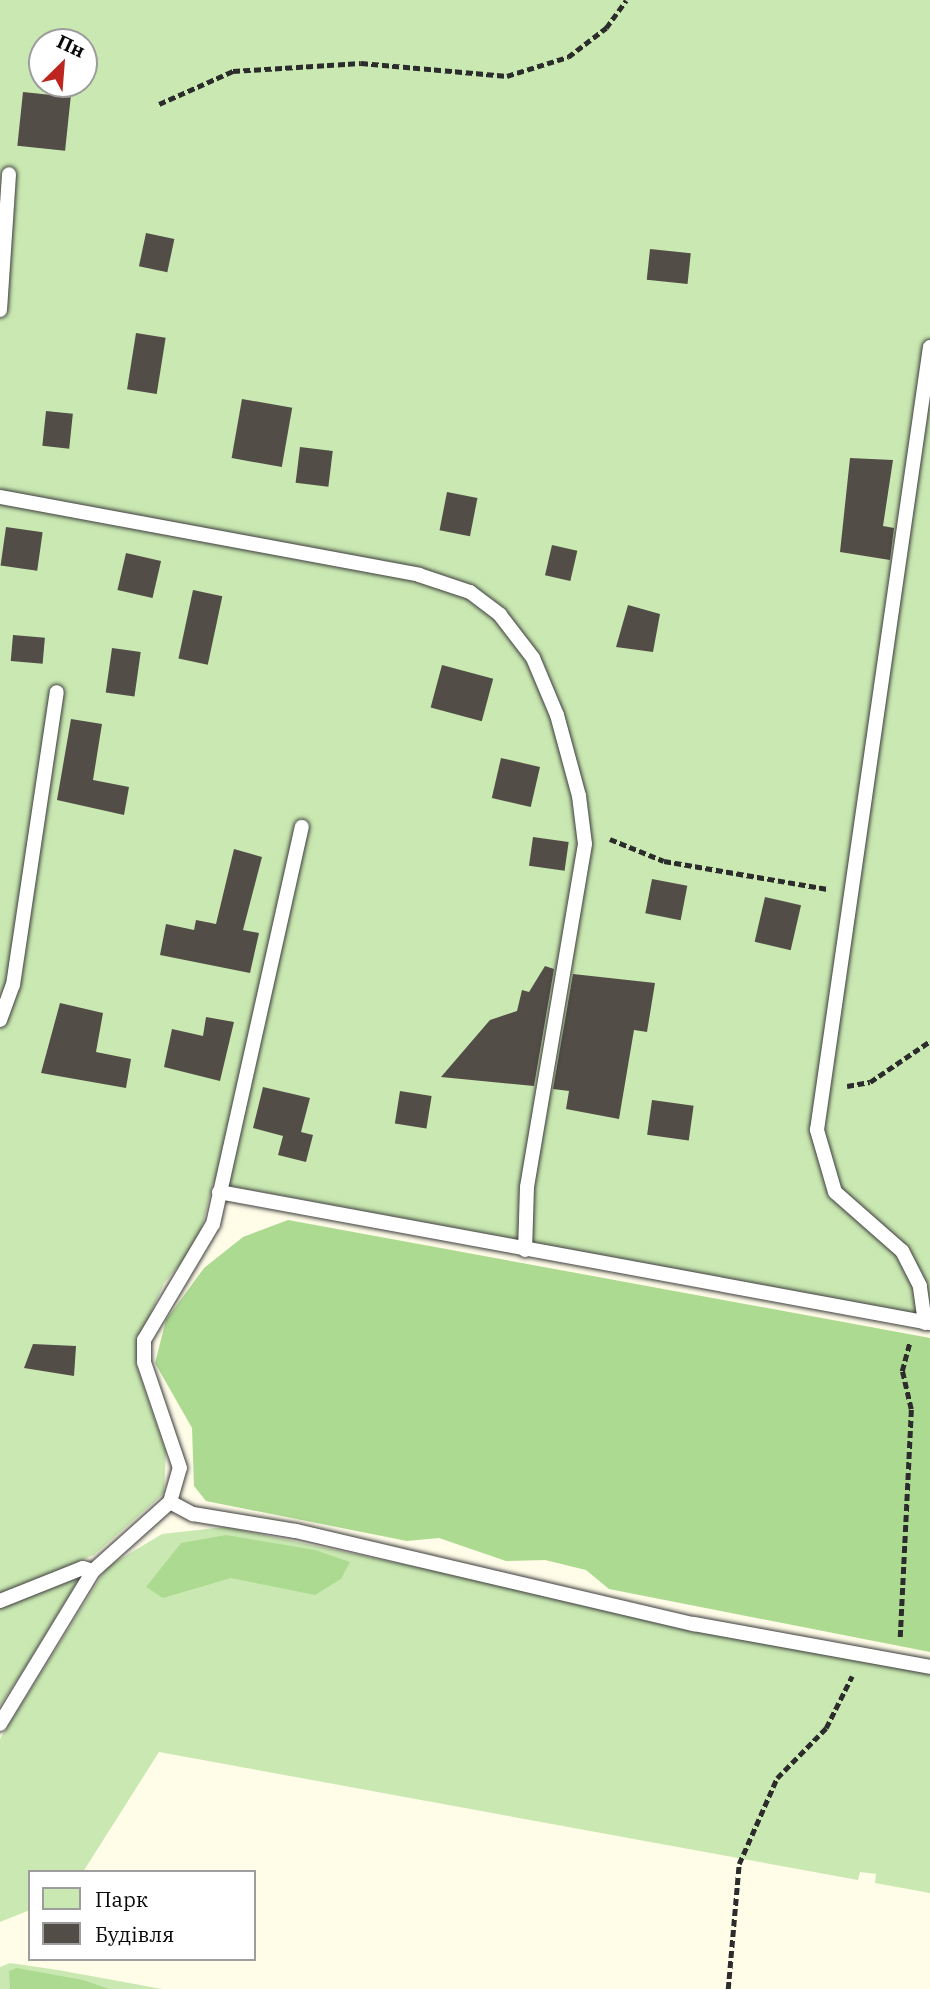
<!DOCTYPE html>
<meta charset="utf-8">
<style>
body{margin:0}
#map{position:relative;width:930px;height:1989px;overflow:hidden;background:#fffce8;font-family:"IBM Plex Serif",serif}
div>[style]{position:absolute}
.green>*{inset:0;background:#cae9b2}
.forest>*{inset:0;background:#acda91}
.building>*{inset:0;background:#534d47;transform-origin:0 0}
.path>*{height:4.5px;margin-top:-2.25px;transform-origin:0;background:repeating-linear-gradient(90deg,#2c2c2c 0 7px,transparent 0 10.5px)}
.roads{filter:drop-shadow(0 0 2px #3d3d3d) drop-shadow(0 0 2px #3d3d3d)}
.service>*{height:14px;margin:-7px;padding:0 7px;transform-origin:7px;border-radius:7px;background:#fff}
span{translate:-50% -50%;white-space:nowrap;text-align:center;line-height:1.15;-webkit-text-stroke:7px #fff;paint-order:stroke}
.legend{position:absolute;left:28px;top:1870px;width:228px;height:91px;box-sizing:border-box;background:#fff;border:2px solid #9d9d9d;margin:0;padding:9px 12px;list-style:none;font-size:21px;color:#0a0a0a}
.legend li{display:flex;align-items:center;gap:14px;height:35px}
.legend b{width:35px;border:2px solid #9d9d9d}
.north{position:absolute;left:28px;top:28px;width:70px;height:70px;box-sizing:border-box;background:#fff;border:2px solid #9d9d9d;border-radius:50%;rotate:25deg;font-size:19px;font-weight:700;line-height:28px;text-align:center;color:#0a0a0a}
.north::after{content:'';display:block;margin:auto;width:24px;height:32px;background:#bd2520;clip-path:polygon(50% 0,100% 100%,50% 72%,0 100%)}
</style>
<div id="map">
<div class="green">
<i style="clip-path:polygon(evenodd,0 0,930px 0,930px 1316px,213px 1183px,198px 1243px,164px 1283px,139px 1341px,137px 1367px,166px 1452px,164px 1493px,94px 1555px,0 1595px,0 0,42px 42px,84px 42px,84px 84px,42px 84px,42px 42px)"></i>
<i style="clip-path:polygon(225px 1527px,930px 1674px,930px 1893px,875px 1883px,876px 1874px,860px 1872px,858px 1880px,159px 1752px,83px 1872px,30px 1872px,30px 1910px,0 1922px,0 1739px,107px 1567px,162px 1534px)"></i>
<i style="clip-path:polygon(82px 1574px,26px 1666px,0 1706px,0 1608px)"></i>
<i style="clip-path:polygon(10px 1963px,58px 1970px,162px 1989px,0 1989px,0 1967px)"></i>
</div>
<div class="forest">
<i style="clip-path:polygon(288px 1220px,930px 1338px,930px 1652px,609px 1589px,586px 1570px,545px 1560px,506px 1561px,439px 1538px,407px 1541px,206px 1501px,194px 1486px,192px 1428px,155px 1363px,166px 1320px,204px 1268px,243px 1237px)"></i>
<i style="clip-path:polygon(226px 1535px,315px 1550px,350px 1562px,341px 1579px,315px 1595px,231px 1578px,163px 1598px,146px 1587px,181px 1543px)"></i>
<i style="clip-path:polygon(17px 1968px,83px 1980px,109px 1989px,10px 1989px,9px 1971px)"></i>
</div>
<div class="building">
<i style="left:23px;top:92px;width:48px;height:54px;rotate:6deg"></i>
<i style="left:146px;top:233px;width:29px;height:34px;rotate:12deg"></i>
<i style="left:650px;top:249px;width:41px;height:31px;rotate:6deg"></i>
<i style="left:136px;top:333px;width:30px;height:57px;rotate:9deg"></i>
<i style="left:242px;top:399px;width:51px;height:60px;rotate:10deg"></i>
<i style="left:46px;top:411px;width:27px;height:35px;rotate:6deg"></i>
<i style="left:300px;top:447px;width:33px;height:36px;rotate:7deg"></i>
<i style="clip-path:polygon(850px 458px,893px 460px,883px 526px,894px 528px,890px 560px,840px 552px)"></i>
<i style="left:447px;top:492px;width:31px;height:39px;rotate:11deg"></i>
<i style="left:6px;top:527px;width:37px;height:39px;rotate:8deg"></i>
<i style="left:552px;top:545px;width:26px;height:31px;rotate:13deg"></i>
<i style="left:126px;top:553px;width:36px;height:38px;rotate:13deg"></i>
<i style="left:193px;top:590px;width:30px;height:70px;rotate:12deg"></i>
<i style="clip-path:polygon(628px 605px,660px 614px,653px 652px,616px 647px)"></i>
<i style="left:13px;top:635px;width:32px;height:26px;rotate:5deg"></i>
<i style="left:112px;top:648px;width:29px;height:45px;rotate:8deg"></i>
<i style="left:442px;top:665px;width:53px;height:44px;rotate:15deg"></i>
<i style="clip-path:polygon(71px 719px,102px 724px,93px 780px,129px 787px,124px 815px,57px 800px)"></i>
<i style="left:501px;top:758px;width:40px;height:41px;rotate:13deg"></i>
<i style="left:533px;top:837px;width:36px;height:29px;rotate:8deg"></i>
<i style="clip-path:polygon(234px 849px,262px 857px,243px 930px,259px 933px,250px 973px,160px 955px,166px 924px,194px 930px,196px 920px,216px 924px)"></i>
<i style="left:652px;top:879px;width:36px;height:35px;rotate:11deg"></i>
<i style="left:765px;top:897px;width:37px;height:46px;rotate:13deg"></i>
<i style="clip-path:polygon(545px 966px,554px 969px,534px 1086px,441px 1077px,490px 1020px,517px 1011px,522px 990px,529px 992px)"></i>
<i style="clip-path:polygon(573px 974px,655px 983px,647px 1032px,634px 1030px,619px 1119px,566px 1109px,569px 1091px,553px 1089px)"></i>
<i style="clip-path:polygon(60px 1003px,103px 1013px,96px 1052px,131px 1059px,126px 1088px,41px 1073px)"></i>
<i style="clip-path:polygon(206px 1017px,234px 1022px,220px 1081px,164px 1067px,172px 1029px,203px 1036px)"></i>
<i style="clip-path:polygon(263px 1087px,310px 1098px,301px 1132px,313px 1135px,306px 1162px,278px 1155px,283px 1136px,253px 1128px)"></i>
<i style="left:400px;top:1091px;width:32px;height:33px;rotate:9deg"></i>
<i style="left:652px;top:1100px;width:42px;height:35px;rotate:8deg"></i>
<i style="clip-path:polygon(33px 1344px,76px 1346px,74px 1376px,24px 1368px)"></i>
</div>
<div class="path">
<i style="left:159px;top:104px;width:81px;rotate:-24deg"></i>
<i style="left:233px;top:71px;width:128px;rotate:-3.6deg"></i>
<i style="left:361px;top:63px;width:147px;rotate:5.1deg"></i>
<i style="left:507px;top:76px;width:64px;rotate:-17.3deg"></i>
<i style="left:568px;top:57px;width:48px;rotate:-37.3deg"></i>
<i style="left:606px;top:28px;width:34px;rotate:-54deg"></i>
<i style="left:610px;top:839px;width:58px;rotate:22.2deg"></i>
<i style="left:664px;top:861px;width:166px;rotate:9.7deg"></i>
<i style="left:847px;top:1086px;width:23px;rotate:-10deg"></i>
<i style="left:870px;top:1082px;width:73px;rotate:-34.3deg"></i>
<i style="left:900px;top:1637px;width:228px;rotate:-87.2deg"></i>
<i style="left:911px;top:1409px;width:39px;rotate:-103deg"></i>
<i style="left:902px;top:1371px;width:30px;rotate:-75deg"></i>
<i style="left:728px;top:1989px;width:125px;rotate:-85deg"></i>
<i style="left:739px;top:1864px;width:94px;rotate:-66.2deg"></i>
<i style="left:777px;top:1778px;width:70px;rotate:-45.6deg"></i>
<i style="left:826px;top:1728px;width:58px;rotate:-63.4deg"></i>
</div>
<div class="roads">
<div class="service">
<i style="left:0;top:310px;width:136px;rotate:-86.2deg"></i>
<i style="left:0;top:497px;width:426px;rotate:10.5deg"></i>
<i style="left:419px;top:575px;width:54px;rotate:18.4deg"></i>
<i style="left:470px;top:592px;width:38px;rotate:37deg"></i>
<i style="left:500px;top:615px;width:54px;rotate:52.5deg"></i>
<i style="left:533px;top:658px;width:62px;rotate:67.2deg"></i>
<i style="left:557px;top:715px;width:84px;rotate:74.8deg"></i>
<i style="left:579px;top:796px;width:48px;rotate:82.9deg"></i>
<i style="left:585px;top:844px;width:348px;rotate:99.6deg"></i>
<i style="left:527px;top:1187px;width:63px;rotate:91.8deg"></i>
<i style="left:0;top:1020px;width:37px;rotate:-70deg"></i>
<i style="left:13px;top:985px;width:296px;rotate:-81.5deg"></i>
<i style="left:219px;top:1192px;width:723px;rotate:10.44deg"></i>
<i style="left:925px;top:1323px;width:37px;rotate:-98deg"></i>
<i style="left:920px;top:1286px;width:39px;rotate:-117deg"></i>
<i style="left:902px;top:1251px;width:89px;rotate:-138.6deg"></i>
<i style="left:835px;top:1192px;width:65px;rotate:-106.2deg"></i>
<i style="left:817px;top:1130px;width:791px;rotate:-81.79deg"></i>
<i style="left:170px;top:1502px;width:35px;rotate:-74deg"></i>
<i style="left:180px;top:1468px;width:112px;rotate:-108.8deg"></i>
<i style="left:144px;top:1362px;width:22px;rotate:-90deg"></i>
<i style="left:144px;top:1340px;width:135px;rotate:-59.3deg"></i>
<i style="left:213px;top:1224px;width:407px;rotate:-77.4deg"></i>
<i style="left:0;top:1601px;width:89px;rotate:-21.7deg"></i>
<i style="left:83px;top:1568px;width:10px;rotate:17deg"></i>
<i style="left:93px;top:1571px;width:103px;rotate:-41.9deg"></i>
<i style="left:170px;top:1502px;width:26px;rotate:28deg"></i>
<i style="left:193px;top:1514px;width:104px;rotate:9.4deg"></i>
<i style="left:296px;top:1531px;width:409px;rotate:13.2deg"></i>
<i style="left:694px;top:1624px;width:240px;rotate:10.3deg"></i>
<i style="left:0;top:1724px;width:179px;rotate:-58.7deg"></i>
</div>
</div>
<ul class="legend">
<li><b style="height:19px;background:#cae9b2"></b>Парк</li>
<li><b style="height:19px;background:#534d47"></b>Будівля</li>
</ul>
<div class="north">Пн</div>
</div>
